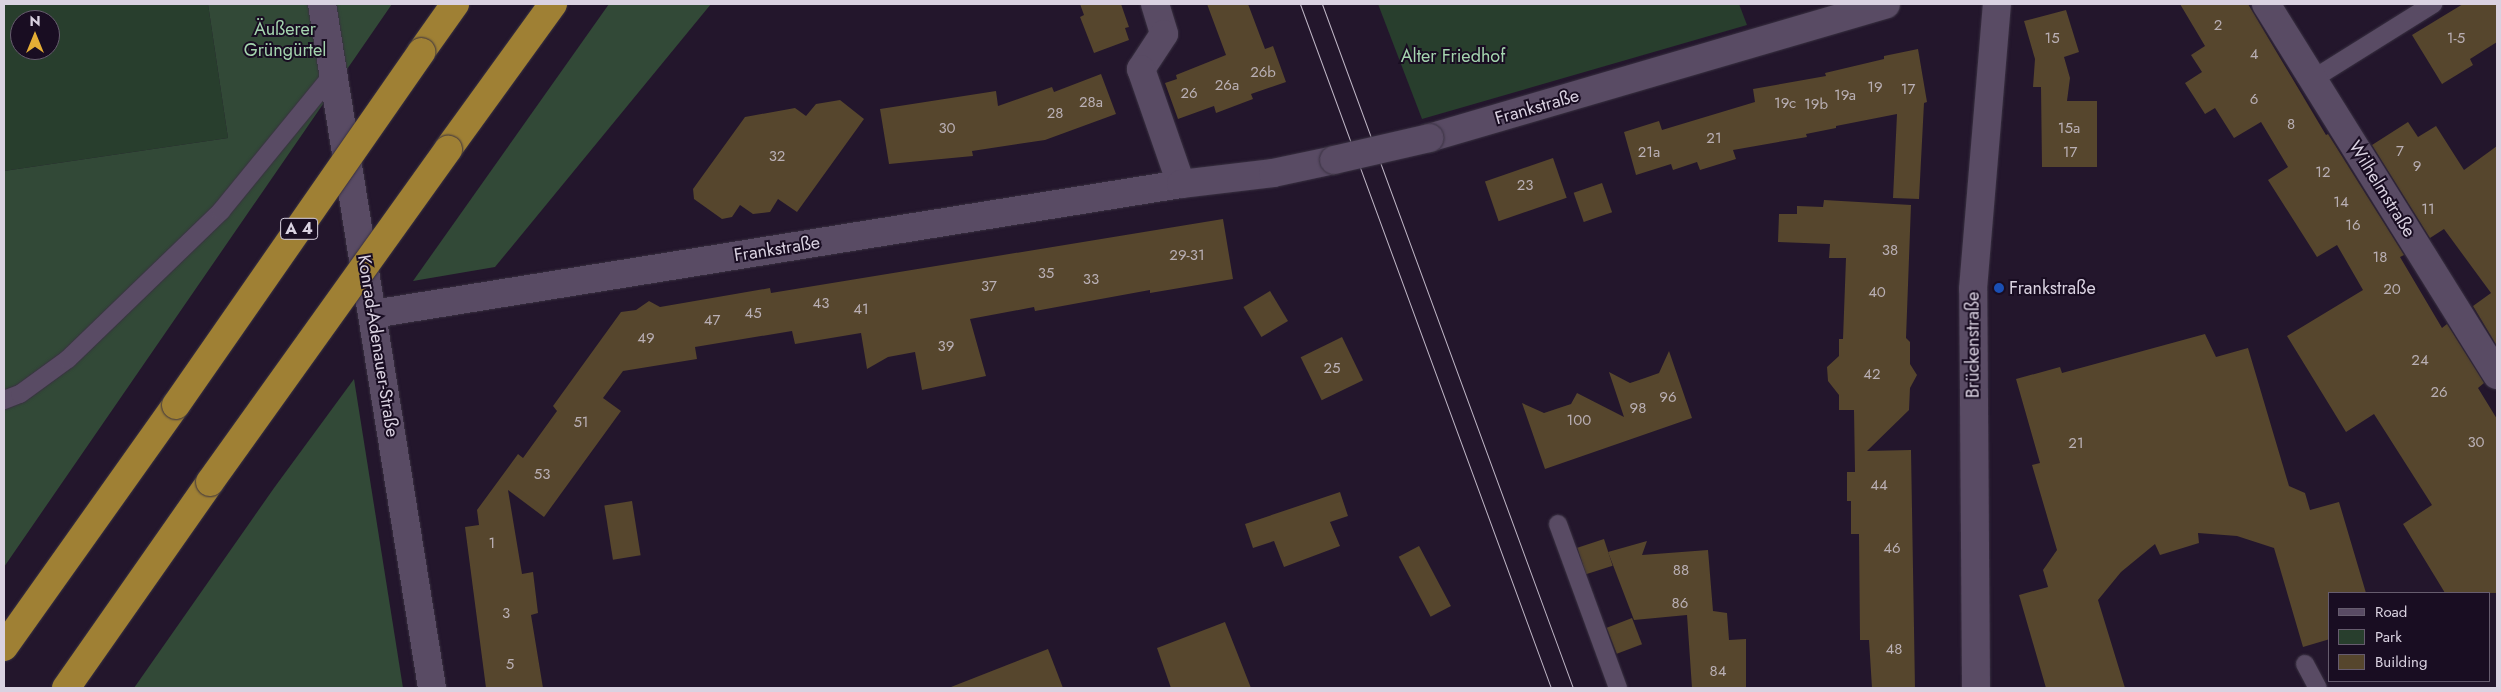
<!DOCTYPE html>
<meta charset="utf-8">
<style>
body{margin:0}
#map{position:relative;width:2501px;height:692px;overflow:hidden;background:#23162c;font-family:Jost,sans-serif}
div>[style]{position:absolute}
.green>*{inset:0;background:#283e2d}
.forest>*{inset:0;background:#324937}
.building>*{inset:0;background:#56462d;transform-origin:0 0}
.roads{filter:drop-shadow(0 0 1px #393141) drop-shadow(0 0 1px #393141)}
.lane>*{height:18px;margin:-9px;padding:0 9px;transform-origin:9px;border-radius:9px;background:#594b64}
.street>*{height:28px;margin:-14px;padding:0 14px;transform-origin:14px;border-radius:14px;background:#594b64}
.secondary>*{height:28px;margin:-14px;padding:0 14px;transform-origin:14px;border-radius:14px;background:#594b64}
.highway>*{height:28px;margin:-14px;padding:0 14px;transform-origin:14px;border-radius:14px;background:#9f8034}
.tram>*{height:1px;margin:-0.5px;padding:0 0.5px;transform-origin:0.5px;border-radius:0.5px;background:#bfb6c6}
.bridges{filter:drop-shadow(0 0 1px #393141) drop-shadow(0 0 1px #393141)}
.street-bridge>*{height:28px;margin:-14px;padding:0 14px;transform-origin:14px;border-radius:14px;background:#594b64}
.highway-bridge>*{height:28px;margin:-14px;padding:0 14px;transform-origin:14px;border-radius:14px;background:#9f8034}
.dots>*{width:14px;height:14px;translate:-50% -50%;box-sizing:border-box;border:2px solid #190d22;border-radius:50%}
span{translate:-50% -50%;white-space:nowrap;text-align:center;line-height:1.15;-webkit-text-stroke:4px #190d22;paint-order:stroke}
.number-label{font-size:15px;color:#b9afb4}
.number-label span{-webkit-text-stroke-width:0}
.shield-label span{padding:1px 4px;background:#190d22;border:1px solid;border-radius:4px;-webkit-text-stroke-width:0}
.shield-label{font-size:16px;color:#dad2e1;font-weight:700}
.park-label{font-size:18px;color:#a4d4ae}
.street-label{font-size:18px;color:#dad2e1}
.poi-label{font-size:18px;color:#dad2e1}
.left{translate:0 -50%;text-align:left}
.frame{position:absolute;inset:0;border:5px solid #dad2e1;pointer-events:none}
.legend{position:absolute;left:2328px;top:592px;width:162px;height:90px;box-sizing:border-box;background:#190d22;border:1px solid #665c6e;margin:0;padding:6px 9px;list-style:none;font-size:15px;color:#dad2e1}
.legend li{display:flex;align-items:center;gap:10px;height:25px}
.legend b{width:25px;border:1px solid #665c6e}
.north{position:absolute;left:10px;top:10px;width:50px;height:50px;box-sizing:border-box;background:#190d22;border:1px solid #665c6e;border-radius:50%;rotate:0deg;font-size:14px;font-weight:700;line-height:20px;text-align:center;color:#dad2e1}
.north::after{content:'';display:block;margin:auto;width:18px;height:22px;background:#e5ad35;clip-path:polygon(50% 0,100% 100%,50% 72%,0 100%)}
</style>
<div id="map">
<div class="green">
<i style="clip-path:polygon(evenodd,4px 4px,208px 4px,228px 138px,4px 171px,4px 4px,20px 20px,50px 20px,50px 50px,20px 50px,20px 20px)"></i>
<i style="clip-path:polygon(1378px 4px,1739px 4px,1747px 25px,1422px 119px)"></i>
</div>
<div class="forest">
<i style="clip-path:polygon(208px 4px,392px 4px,4px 567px,4px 171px,228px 138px)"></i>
<i style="clip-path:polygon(609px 4px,711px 4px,495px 267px,413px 281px)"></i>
<i style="clip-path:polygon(354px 379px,403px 688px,134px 688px,274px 488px)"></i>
</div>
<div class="building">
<i style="clip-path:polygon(1080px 4px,1121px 4px,1129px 27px,1125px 28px,1129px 40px,1094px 53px,1080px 17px,1084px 15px)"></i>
<i style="clip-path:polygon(1207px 4px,1248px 4px,1265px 49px,1273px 46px,1286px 82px,1251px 94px,1253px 99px,1216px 113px,1214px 106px,1178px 119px,1165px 83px,1177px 79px,1176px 75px,1226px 55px)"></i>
<i style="clip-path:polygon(2180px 4px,2248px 4px,2326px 135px,2328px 134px,2404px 255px,2400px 257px,2442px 328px,2447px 324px,2484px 383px,2478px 388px,2497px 419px,2497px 593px,2445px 593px,2403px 524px,2432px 505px,2374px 414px,2346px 432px,2287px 336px,2363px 290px,2337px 245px,2317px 257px,2268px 180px,2288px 167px,2261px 122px,2234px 138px,2215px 108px,2205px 114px,2185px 83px,2202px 72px,2191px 55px,2205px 46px)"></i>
<i style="clip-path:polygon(2463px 4px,2497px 4px,2497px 42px,2470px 59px,2473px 65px,2442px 84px,2412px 35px)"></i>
<i style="clip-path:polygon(2066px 10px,2079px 52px,2064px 57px,2070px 78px,2067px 101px,2097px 101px,2097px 167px,2042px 167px,2041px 87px,2033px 87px,2035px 59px,2024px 21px)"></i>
<i style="clip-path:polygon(1918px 49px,1927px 102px,1924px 103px,1919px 199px,1893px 198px,1897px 114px,1836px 126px,1836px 128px,1806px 134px,1807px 137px,1733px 150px,1736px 159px,1700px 170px,1697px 162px,1673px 170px,1671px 164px,1636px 175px,1624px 132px,1659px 121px,1662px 130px,1755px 102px,1753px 89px,1826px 76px,1825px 73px,1884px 59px,1884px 56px)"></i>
<i style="clip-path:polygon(1101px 74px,1116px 114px,1045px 140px,972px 151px,973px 156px,889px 164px,880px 109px,996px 91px,998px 106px,1052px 87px,1054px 92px)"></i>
<i style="clip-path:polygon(840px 100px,864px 119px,797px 212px,778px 199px,770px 212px,753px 214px,740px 205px,732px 217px,722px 219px,694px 199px,693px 189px,745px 117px,795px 108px,806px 116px,816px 104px)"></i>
<i style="clip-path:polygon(2408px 122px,2418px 137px,2436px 126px,2464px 170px,2497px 146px,2497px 346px,2473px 306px,2491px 293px,2444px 229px,2430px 238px,2372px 145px)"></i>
<i style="left:1553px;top:158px;width:42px;height:72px;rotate:71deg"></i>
<i style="left:1602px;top:183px;width:31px;height:30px;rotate:71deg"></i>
<i style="clip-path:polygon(1824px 200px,1911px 205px,1906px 338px,1910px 342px,1910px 364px,1917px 375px,1910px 388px,1909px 410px,1867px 451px,1911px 450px,1915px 688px,1872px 688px,1869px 640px,1860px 640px,1859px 534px,1851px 534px,1851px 501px,1847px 501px,1847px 472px,1855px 472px,1854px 410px,1839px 410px,1839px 395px,1828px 381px,1827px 367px,1839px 356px,1839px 339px,1843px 339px,1846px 258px,1829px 258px,1830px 244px,1778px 242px,1779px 214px,1797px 214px,1797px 206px,1823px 207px)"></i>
<i style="clip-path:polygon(1223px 219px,1233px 279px,1150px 293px,1150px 290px,1035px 311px,1034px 307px,970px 319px,986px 376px,922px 390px,915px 352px,888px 357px,867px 369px,861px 333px,795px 344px,792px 331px,695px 347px,697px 359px,623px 371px,603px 398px,621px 411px,544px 517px,508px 490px,522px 574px,533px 572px,538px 613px,531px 615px,543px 688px,486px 688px,465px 527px,479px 525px,477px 510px,518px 454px,523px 458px,557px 411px,553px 406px,621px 312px,636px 310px,649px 301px,660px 307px,770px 288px,771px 293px)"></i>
<i style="left:1270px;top:291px;width:35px;height:31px;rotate:59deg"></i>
<i style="clip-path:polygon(2205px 334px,2216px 357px,2248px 348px,2289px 486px,2305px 493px,2310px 510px,2339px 502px,2366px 593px,2330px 593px,2330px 639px,2303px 647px,2274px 548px,2237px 536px,2198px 533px,2199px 543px,2160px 555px,2155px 544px,2121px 572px,2098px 600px,2125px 688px,2046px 688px,2019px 595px,2048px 587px,2043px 570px,2057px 550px,2032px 465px,2040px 463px,2016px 379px,2060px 367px,2062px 373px)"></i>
<i style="left:1342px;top:337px;width:48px;height:46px;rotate:64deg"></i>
<i style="clip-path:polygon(1669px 351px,1692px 418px,1545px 469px,1522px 403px,1544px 413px,1571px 404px,1577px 393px,1624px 417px,1609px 372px,1630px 383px,1645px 378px,1659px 373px)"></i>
<i style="clip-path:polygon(1340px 492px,1348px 516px,1330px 522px,1340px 546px,1284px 567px,1274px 541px,1253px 548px,1245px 524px)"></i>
<i style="left:632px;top:501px;width:55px;height:28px;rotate:81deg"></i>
<i style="left:1604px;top:539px;width:28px;height:28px;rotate:72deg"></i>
<i style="clip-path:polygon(1647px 541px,1642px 555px,1708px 550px,1713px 611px,1727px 613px,1729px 640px,1746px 639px,1746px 688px,1692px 688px,1687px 615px,1634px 620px,1608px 552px)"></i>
<i style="left:1419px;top:546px;width:68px;height:23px;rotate:62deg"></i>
<i style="left:1632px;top:618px;width:28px;height:27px;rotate:69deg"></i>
<i style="clip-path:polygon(1225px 622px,1251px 688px,1171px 688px,1157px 648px)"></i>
<i style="clip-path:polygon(1048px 649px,1063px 688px,952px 688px,951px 687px)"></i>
</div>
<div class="roads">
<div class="lane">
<i style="left:2313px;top:79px;width:142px;rotate:-32deg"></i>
<i style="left:4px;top:400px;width:17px;rotate:-21deg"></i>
<i style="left:20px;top:394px;width:59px;rotate:-36.1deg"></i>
<i style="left:68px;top:359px;width:213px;rotate:-44deg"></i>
<i style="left:221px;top:211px;width:177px;rotate:-50.7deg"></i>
<i style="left:1558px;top:524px;width:175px;rotate:69.9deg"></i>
<i style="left:2305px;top:664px;width:27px;rotate:62deg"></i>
</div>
<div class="street">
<i style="left:1155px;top:4px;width:31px;rotate:73deg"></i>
<i style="left:1164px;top:34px;width:42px;rotate:123.3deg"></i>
<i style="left:1141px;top:69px;width:122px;rotate:70.8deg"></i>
<i style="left:2266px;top:4px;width:437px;rotate:58.1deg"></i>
<i style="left:1429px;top:138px;width:476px;rotate:-16.3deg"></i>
<i style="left:373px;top:314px;width:818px;rotate:-9.14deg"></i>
<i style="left:1181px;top:184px;width:93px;rotate:-6.8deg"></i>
<i style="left:1273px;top:173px;width:62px;rotate:-12deg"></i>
</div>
<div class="secondary">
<i style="left:322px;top:4px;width:693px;rotate:80.86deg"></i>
<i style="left:1976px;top:688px;width:399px;rotate:-90.4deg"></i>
<i style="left:1973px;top:289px;width:286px;rotate:-85.2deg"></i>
</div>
<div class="highway">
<i style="left:421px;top:52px;width:59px;rotate:-54.7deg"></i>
<i style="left:448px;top:149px;width:179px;rotate:-54.1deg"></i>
<i style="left:4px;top:647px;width:297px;rotate:-54.6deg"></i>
<i style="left:66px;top:688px;width:251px;rotate:-55deg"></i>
</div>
</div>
<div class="tram">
<i style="left:1300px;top:4px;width:729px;rotate:69.85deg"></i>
<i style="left:1322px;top:4px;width:729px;rotate:69.85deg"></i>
</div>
<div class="bridges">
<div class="street-bridge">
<i style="left:1334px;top:160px;width:98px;rotate:-13deg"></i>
</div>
<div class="highway-bridge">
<i style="left:176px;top:405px;width:430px;rotate:-55.2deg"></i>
<i style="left:210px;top:482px;width:409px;rotate:-54.4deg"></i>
</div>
</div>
<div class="dots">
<i style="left:1999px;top:288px;background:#1a4fb4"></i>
</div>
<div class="number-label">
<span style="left:2218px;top:26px">2</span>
<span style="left:2052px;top:39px">15</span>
<span style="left:2456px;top:39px">1-5</span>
<span style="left:2254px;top:55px">4</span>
<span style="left:1263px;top:73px">26b</span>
<span style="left:1227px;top:86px">26a</span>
<span style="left:1875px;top:88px">19</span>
<span style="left:1908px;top:90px">17</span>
<span style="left:1189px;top:94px">26</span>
<span style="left:1845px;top:96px">19a</span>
<span style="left:2254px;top:100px">6</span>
<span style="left:1091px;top:103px">28a</span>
<span style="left:1785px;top:104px">19c</span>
<span style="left:1816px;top:105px">19b</span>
<span style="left:1055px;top:114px">28</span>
<span style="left:2291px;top:125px">8</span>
<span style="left:947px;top:129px">30</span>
<span style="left:2069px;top:129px">15a</span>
<span style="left:1714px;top:139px">21</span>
<span style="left:2400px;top:152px">7</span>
<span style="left:1649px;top:153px">21a</span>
<span style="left:2070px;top:153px">17</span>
<span style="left:777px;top:157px">32</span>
<span style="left:2417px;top:167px">9</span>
<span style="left:2323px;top:173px">12</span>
<span style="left:1525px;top:186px">23</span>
<span style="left:2341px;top:203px">14</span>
<span style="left:2428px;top:210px">11</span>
<span style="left:2353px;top:226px">16</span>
<span style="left:1890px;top:251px">38</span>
<span style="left:1187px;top:256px">29-31</span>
<span style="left:2380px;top:258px">18</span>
<span style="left:1046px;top:274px">35</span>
<span style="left:1091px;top:280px">33</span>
<span style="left:989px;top:287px">37</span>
<span style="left:2392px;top:290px">20</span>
<span style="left:1877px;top:293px">40</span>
<span style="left:821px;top:304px">43</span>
<span style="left:861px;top:310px">41</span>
<span style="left:753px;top:314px">45</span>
<span style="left:712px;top:321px">47</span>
<span style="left:646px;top:339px">49</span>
<span style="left:946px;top:347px">39</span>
<span style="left:2420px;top:361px">24</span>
<span style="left:1332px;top:369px">25</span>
<span style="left:1872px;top:375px">42</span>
<span style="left:2439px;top:393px">26</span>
<span style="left:1668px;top:398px">96</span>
<span style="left:1638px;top:409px">98</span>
<span style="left:1579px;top:421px">100</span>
<span style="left:581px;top:423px">51</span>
<span style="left:2476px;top:443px">30</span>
<span style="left:2076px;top:444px">21</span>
<span style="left:542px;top:475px">53</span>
<span style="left:1879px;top:486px">44</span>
<span style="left:492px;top:544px">1</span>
<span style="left:1892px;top:549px">46</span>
<span style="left:1681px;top:571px">88</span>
<span style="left:1680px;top:604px">86</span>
<span style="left:506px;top:614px">3</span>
<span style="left:1894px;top:650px">48</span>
<span style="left:510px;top:665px">5</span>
<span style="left:1718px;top:672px">84</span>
</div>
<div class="shield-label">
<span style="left:299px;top:229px">A 4</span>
</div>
<div class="park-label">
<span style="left:285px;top:40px">Äußerer<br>Grüngürtel</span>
<span style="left:1453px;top:56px">Alter Friedhof</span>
</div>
<div class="street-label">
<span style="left:1537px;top:107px;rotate:-16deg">Frankstraße</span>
<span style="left:2382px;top:189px;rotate:58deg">Wilhelmstraße</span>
<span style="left:777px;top:249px;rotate:-9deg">Frankstraße</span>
<span style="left:1973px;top:345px;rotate:-90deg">Brückenstraße</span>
<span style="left:378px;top:346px;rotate:81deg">Konrad-Adenauer-Straße</span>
</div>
<div class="poi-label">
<span class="left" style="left:2009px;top:288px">Frankstraße</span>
</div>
<div class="frame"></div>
<ul class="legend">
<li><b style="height:6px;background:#594b64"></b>Road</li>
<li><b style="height:14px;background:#283e2d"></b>Park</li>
<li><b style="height:14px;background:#56462d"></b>Building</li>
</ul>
<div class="north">N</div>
</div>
